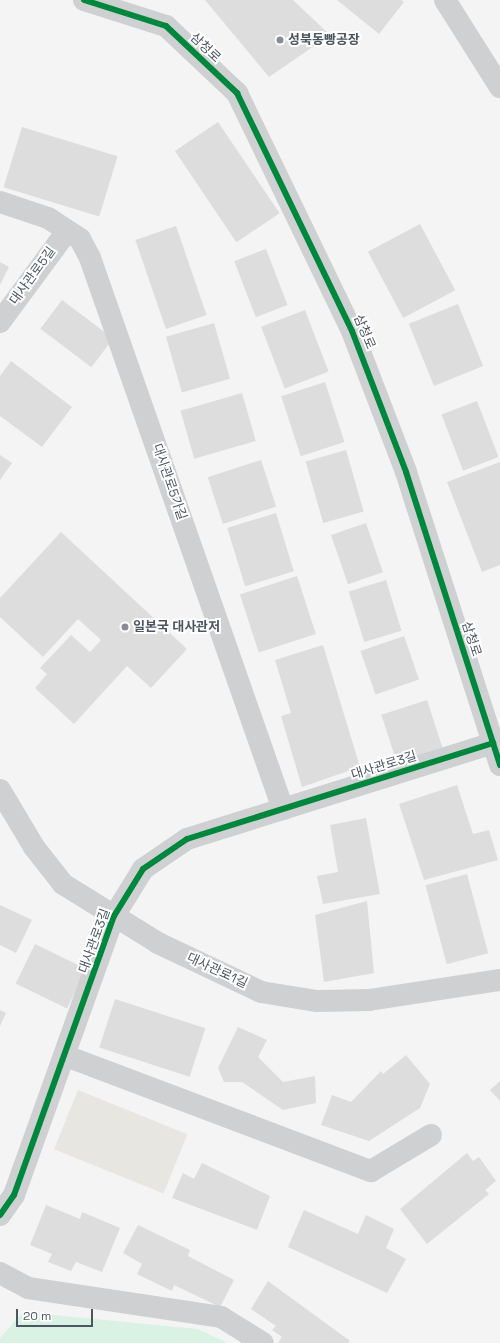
<!DOCTYPE html>
<meta charset="utf-8">
<style>
body{margin:0}
#map{position:relative;width:500px;height:1343px;overflow:hidden;background:#f4f4f4;font-family:"Space Grotesk","Noto Sans KR",sans-serif}
div>[style]{position:absolute}
.green>*{inset:0;background:#d9f2e3}
.sand>*{inset:0;background:#e7e6e1;transform-origin:0 0}
.building>*{inset:0;background:#ddddde;transform-origin:0 0}
.minor>*{height:22px;margin:-11px;padding:0 11px;transform-origin:11px;border-radius:11px;background:#ced0d2}
.cycleway>*{height:6px;margin:-3px;padding:0 3px;transform-origin:3px;border-radius:3px;background:#00873e}
.dots>*{width:11px;height:11px;translate:-50% -50%;box-sizing:border-box;border:2px solid #fff;border-radius:50%}
span{translate:-50% -50%;white-space:nowrap;text-align:center;line-height:1.15;-webkit-text-stroke:4px #fff;paint-order:stroke}
.poi-label{font-size:13px;color:#4a5661;font-weight:700}
.left{translate:0 -50%;text-align:left}
.street-label{font-size:13px;color:#4a5661}
.scale{position:absolute;left:16px;top:1309px;width:77px;height:18px;box-sizing:border-box;border:2px solid #4a5661;border-top:0;padding-left:5px;font-size:12px;line-height:14px;white-space:nowrap;color:#4a5661;-webkit-text-stroke:3px #fff;paint-order:stroke}
</style>
<div id="map">
<div class="green">
<i style="clip-path:polygon(23px 1312px,197px 1329px,228px 1343px,0 1343px,0 1338px)"></i>
</div>
<div class="sand">
<i style="left:78px;top:1090px;width:118px;height:64px;rotate:22deg"></i>
</div>
<div class="building">
<i style="clip-path:polygon(205px 0,293px 0,330px 35px,269px 77px)"></i>
<i style="clip-path:polygon(337px 0,401px 0,404px 2px,379px 34px)"></i>
<i style="left:218px;top:122px;width:110px;height:52px;rotate:56deg"></i>
<i style="left:22px;top:127px;width:100px;height:63px;rotate:17deg"></i>
<i style="left:420px;top:224px;width:75px;height:59px;rotate:62deg"></i>
<i style="left:176px;top:226px;width:94px;height:43px;rotate:71deg"></i>
<i style="left:266px;top:249px;width:60px;height:34px;rotate:69deg"></i>
<i style="clip-path:polygon(0 262px,9px 267px,0 285px)"></i>
<i style="left:62px;top:300px;width:64px;height:36px;rotate:37deg"></i>
<i style="left:458px;top:304px;width:67px;height:53px;rotate:68deg"></i>
<i style="left:305px;top:310px;width:66px;height:47px;rotate:69deg"></i>
<i style="left:214px;top:323px;width:58px;height:50px;rotate:74deg"></i>
<i style="clip-path:polygon(11px 361px,72px 407px,42px 447px,0 416px,0 376px)"></i>
<i style="left:325px;top:382px;width:63px;height:46px;rotate:72deg"></i>
<i style="left:242px;top:393px;width:50px;height:64px;rotate:74deg"></i>
<i style="left:477px;top:401px;width:60px;height:38px;rotate:69deg"></i>
<i style="left:346px;top:450px;width:64px;height:42px;rotate:74deg"></i>
<i style="clip-path:polygon(0 455px,12px 463px,0 480px)"></i>
<i style="left:261px;top:460px;width:49px;height:56px;rotate:72deg"></i>
<i style="clip-path:polygon(500px 462px,500px 565px,482px 572px,447px 482px)"></i>
<i style="left:276px;top:513px;width:61px;height:51px;rotate:73deg"></i>
<i style="left:366px;top:523px;width:52px;height:37px;rotate:71deg"></i>
<i style="clip-path:polygon(61px 532px,187px 649px,151px 688px,127px 666px,74px 724px,35px 688px,47px 674px,40px 668px,71px 635px,90px 652px,101px 640px,78px 619px,43px 657px,0 617px,0 598px)"></i>
<i style="left:297px;top:576px;width:61px;height:60px;rotate:72deg"></i>
<i style="left:386px;top:580px;width:53px;height:39px;rotate:73deg"></i>
<i style="left:404px;top:636px;width:46px;height:46px;rotate:71deg"></i>
<i style="clip-path:polygon(323px 645px,360px 767px,302px 787px,281px 716px,291px 713px,275px 660px)"></i>
<i style="left:427px;top:700px;width:56px;height:48px;rotate:72deg"></i>
<i style="clip-path:polygon(457px 785px,473px 834px,489px 830px,498px 860px,424px 880px,399px 804px)"></i>
<i style="clip-path:polygon(366px 818px,380px 894px,323px 904px,317px 876px,338px 872px,330px 825px)"></i>
<i style="left:467px;top:874px;width:82px;height:43px;rotate:75deg"></i>
<i style="clip-path:polygon(367px 901px,374px 973px,324px 982px,315px 915px)"></i>
<i style="clip-path:polygon(0 905px,32px 920px,16px 953px,0 945px)"></i>
<i style="left:35px;top:944px;width:57px;height:44px;rotate:26deg"></i>
<i style="left:115px;top:999px;width:95px;height:51px;rotate:18deg"></i>
<i style="clip-path:polygon(0 1010px,6px 1013px,0 1026px)"></i>
<i style="clip-path:polygon(238px 1027px,267px 1040px,258px 1057px,283px 1082px,315px 1076px,316px 1103px,283px 1110px,242px 1082px,224px 1082px,218px 1068px)"></i>
<i style="clip-path:polygon(406px 1055px,430px 1084px,420px 1108px,369px 1141px,321px 1125px,332px 1095px,351px 1102px,381px 1071px,383px 1074px)"></i>
<i style="clip-path:polygon(500px 1081px,500px 1101px,490px 1090px)"></i>
<i style="clip-path:polygon(467px 1153px,473px 1161px,479px 1157px,496px 1181px,485px 1190px,489px 1194px,427px 1244px,400px 1209px)"></i>
<i style="clip-path:polygon(202px 1163px,270px 1196px,257px 1230px,172px 1198px,183px 1173px,194px 1179px)"></i>
<i style="clip-path:polygon(46px 1205px,80px 1219px,82px 1212px,120px 1228px,102px 1272px,76px 1262px,71px 1271px,48px 1262px,52px 1254px,30px 1245px)"></i>
<i style="clip-path:polygon(304px 1210px,358px 1234px,366px 1215px,394px 1229px,386px 1248px,406px 1259px,387px 1293px,288px 1247px)"></i>
<i style="clip-path:polygon(138px 1225px,190px 1250px,188px 1256px,234px 1280px,220px 1307px,174px 1285px,172px 1291px,137px 1274px,142px 1264px,123px 1253px)"></i>
<i style="clip-path:polygon(268px 1281px,350px 1341px,348px 1343px,278px 1343px,282px 1337px,272px 1330px,276px 1326px,251px 1309px)"></i>
</div>
<div class="minor">
<i style="left:84px;top:0;width:86px;rotate:17.6deg"></i>
<i style="left:166px;top:26px;width:98px;rotate:43.3deg"></i>
<i style="left:237px;top:93px;width:264px;rotate:64.2deg"></i>
<i style="left:352px;top:331px;width:151px;rotate:69deg"></i>
<i style="left:406px;top:472px;width:308px;rotate:72.2deg"></i>
<i style="left:445px;top:0;width:103px;rotate:57.7deg"></i>
<i style="left:0;top:202px;width:51px;rotate:18.4deg"></i>
<i style="left:48px;top:218px;width:38px;rotate:33deg"></i>
<i style="left:80px;top:239px;width:21px;rotate:62deg"></i>
<i style="left:90px;top:258px;width:584px;rotate:70.7deg"></i>
<i style="left:0;top:322px;width:113px;rotate:-53.6deg"></i>
<i style="left:0;top:790px;width:66px;rotate:59.2deg"></i>
<i style="left:34px;top:847px;width:47px;rotate:51.9deg"></i>
<i style="left:63px;top:884px;width:112px;rotate:31.8deg"></i>
<i style="left:158px;top:943px;width:114px;rotate:25.4deg"></i>
<i style="left:261px;top:992px;width:57px;rotate:9.1deg"></i>
<i style="left:317px;top:1001px;width:52px;rotate:-1.1deg"></i>
<i style="left:369px;top:1000px;width:133px;rotate:-8.7deg"></i>
<i style="left:66px;top:1056px;width:326px;rotate:20.7deg"></i>
<i style="left:371px;top:1171px;width:70px;rotate:-31deg"></i>
<i style="left:0;top:1215px;width:24px;rotate:-55deg"></i>
<i style="left:14px;top:1195px;width:296px;rotate:-70.3deg"></i>
<i style="left:114px;top:916px;width:55px;rotate:-58.3deg"></i>
<i style="left:143px;top:869px;width:53px;rotate:-34.3deg"></i>
<i style="left:187px;top:839px;width:321px;rotate:-17.4deg"></i>
<i style="left:0;top:1273px;width:32px;rotate:28deg"></i>
<i style="left:28px;top:1288px;width:195px;rotate:8.5deg"></i>
<i style="left:221px;top:1317px;width:49px;rotate:31.8deg"></i>
</div>
<div class="cycleway">
<i style="left:84px;top:0;width:86px;rotate:17.6deg"></i>
<i style="left:166px;top:26px;width:98px;rotate:43.3deg"></i>
<i style="left:237px;top:93px;width:264px;rotate:64.2deg"></i>
<i style="left:352px;top:331px;width:151px;rotate:69deg"></i>
<i style="left:406px;top:472px;width:308px;rotate:72.2deg"></i>
<i style="left:0;top:1215px;width:24px;rotate:-55deg"></i>
<i style="left:14px;top:1195px;width:296px;rotate:-70.3deg"></i>
<i style="left:114px;top:916px;width:55px;rotate:-58.3deg"></i>
<i style="left:143px;top:869px;width:53px;rotate:-34.3deg"></i>
<i style="left:187px;top:839px;width:321px;rotate:-17.4deg"></i>
</div>
<div class="dots">
<i style="left:280px;top:40px;background:#868d94"></i>
<i style="left:125px;top:627px;background:#868d94"></i>
</div>
<div class="poi-label">
<span class="left" style="left:288px;top:40px">성북동빵공장</span>
<span class="left" style="left:133px;top:627px">일본국 대사관저</span>
</div>
<div class="street-label">
<span style="left:205px;top:48px;rotate:43deg">삼청로</span>
<span style="left:33px;top:276px;rotate:-54deg">대사관로5길</span>
<span style="left:364px;top:332px;rotate:67deg">삼청로</span>
<span style="left:169px;top:482px;rotate:71deg">대사관로5가길</span>
<span style="left:471px;top:639px;rotate:72deg">삼청로</span>
<span style="left:384px;top:766px;rotate:-17deg">대사관로3길</span>
<span style="left:95px;top:941px;rotate:-70deg">대사관로3길</span>
<span style="left:217px;top:971px;rotate:25deg">대사관로1길</span>
</div>
<div class="scale">20 m</div>
</div>
